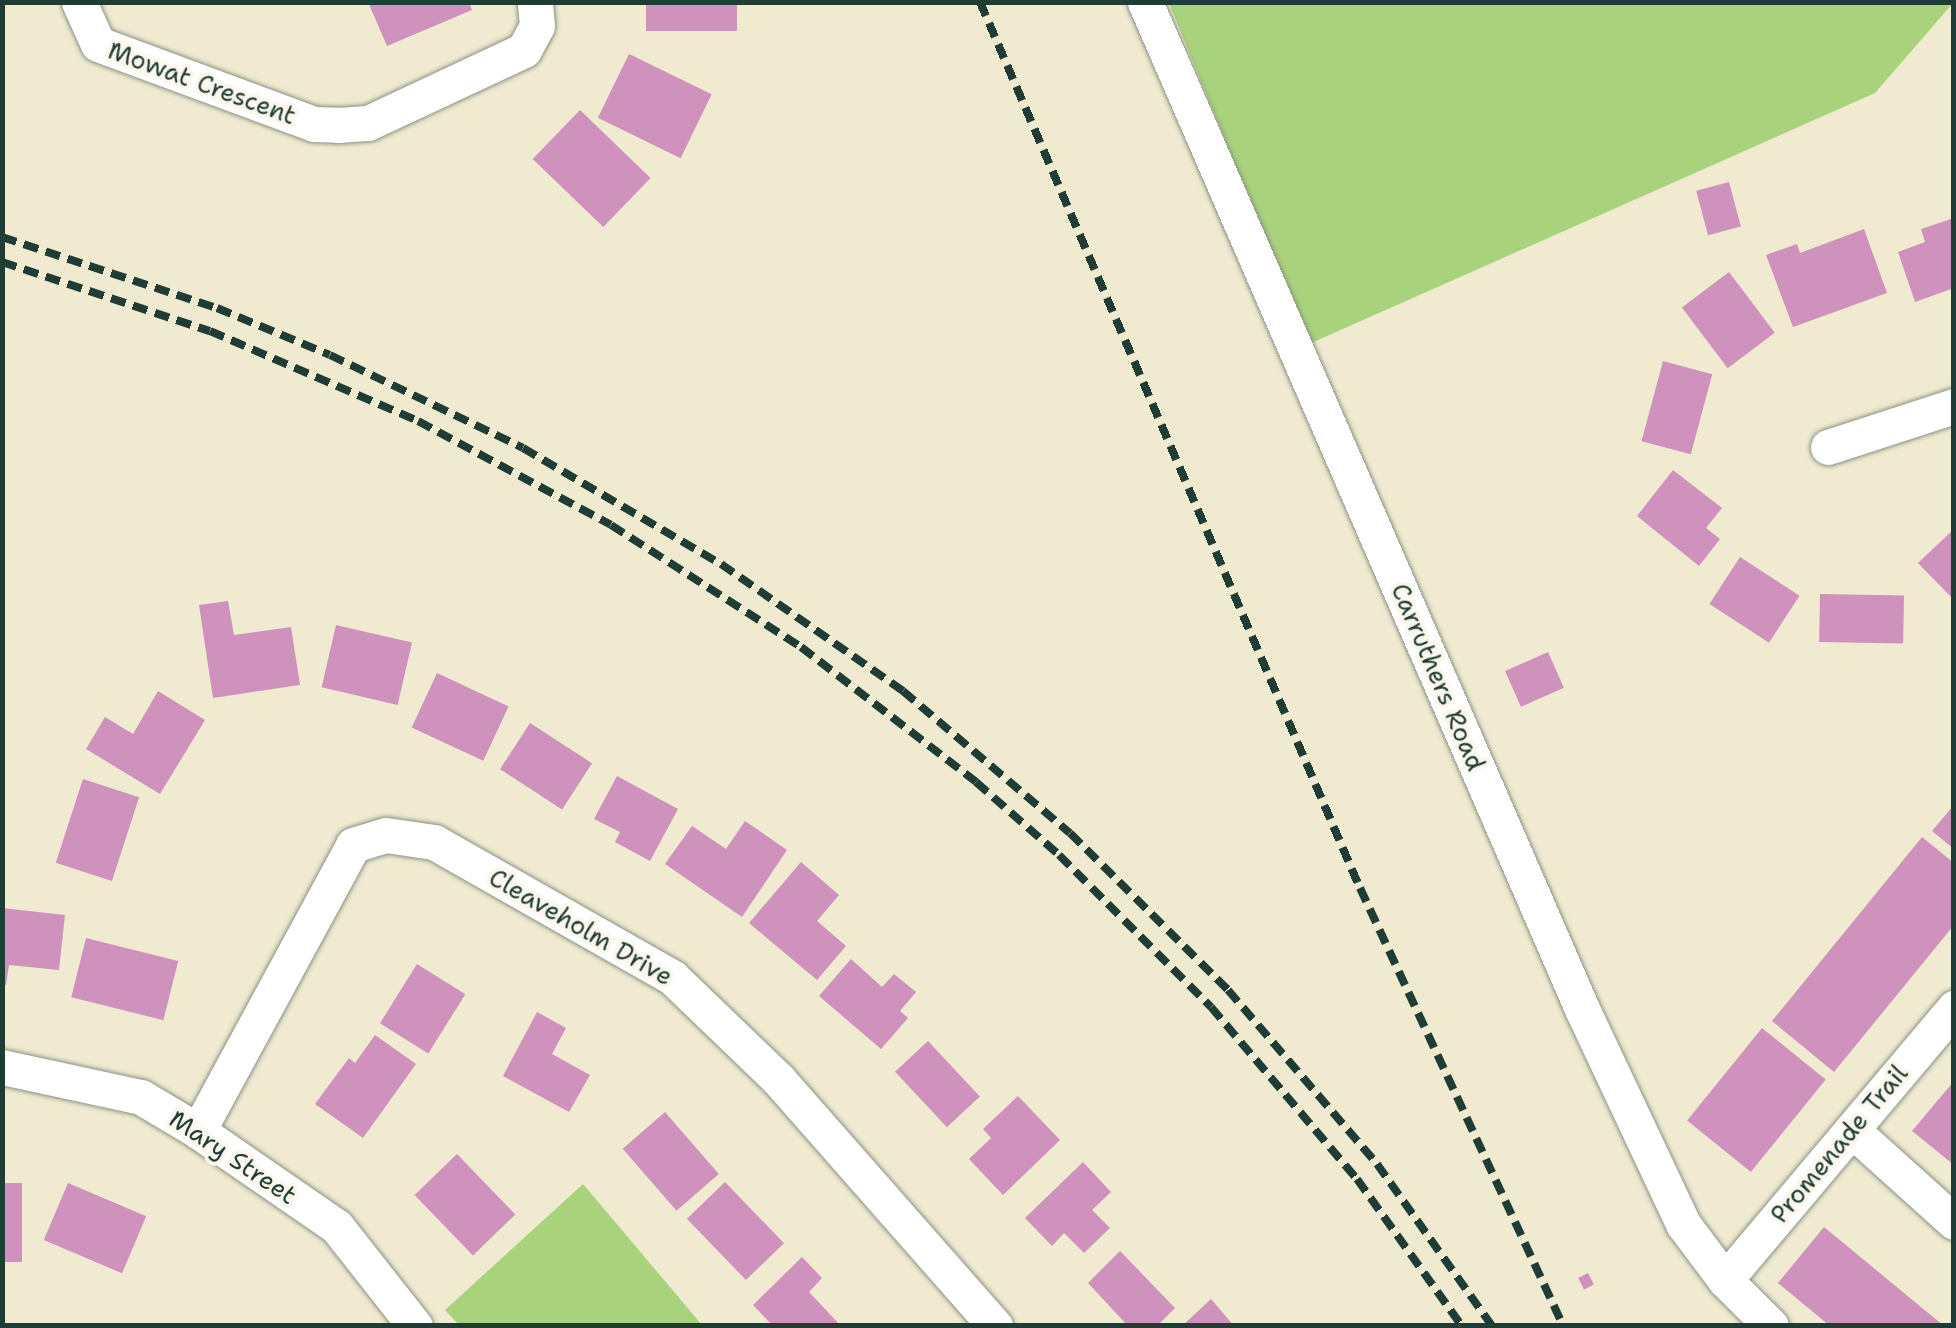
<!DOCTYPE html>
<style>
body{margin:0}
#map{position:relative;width:1956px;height:1328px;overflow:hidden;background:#f0ead1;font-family:"Shantell Sans",sans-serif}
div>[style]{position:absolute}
.green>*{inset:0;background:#a9d27d}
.building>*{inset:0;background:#ce92bd;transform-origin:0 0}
.roads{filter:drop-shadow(0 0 2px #889482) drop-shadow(0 0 2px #889482)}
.minor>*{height:35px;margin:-17.5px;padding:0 17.5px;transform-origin:17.5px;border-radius:17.5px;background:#fff}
.rail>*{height:8px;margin-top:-4px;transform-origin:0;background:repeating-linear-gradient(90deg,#1f3d34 0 15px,transparent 0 23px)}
span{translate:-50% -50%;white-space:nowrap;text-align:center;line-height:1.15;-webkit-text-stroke:8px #fbf7ec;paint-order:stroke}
.street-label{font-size:25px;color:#1f3d34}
.frame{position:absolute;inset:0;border:5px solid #1f3d34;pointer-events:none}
</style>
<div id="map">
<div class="green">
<i style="clip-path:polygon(1169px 3px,1953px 3px,1875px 93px,1309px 344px)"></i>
<i style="clip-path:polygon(583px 1184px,702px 1325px,459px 1325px,445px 1310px)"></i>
</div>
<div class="building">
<i style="clip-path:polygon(368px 2px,469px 2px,472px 10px,387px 46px)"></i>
<i style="left:646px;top:2px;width:91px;height:29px"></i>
<i style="left:629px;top:54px;width:92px;height:71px;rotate:26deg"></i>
<i style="left:580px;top:110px;width:98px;height:68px;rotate:44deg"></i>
<i style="left:1729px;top:182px;width:46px;height:34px;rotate:75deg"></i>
<i style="clip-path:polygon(1954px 218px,1954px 288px,1915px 302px,1898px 252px,1925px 242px,1921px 229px)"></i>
<i style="clip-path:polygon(1864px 229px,1887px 293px,1793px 327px,1766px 255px,1797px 244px,1800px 253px)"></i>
<i style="left:1729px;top:272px;width:76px;height:59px;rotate:53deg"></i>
<i style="left:1663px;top:361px;width:51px;height:83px;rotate:15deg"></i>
<i style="clip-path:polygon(1673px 470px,1722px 508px,1706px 528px,1720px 539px,1699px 566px,1637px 516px)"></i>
<i style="clip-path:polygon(1954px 529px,1954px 600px,1918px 563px)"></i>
<i style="left:1740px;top:557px;width:71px;height:56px;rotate:33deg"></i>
<i style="left:1820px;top:594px;width:84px;height:48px;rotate:1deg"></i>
<i style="clip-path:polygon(228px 601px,234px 635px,291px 627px,300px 685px,213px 698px,199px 605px)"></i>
<i style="left:336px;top:625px;width:78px;height:64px;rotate:13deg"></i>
<i style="left:1548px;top:652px;width:39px;height:47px;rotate:66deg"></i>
<i style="left:437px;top:673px;width:79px;height:60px;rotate:25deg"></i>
<i style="clip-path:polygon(158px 691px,205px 720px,160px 794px,86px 749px,105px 717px,133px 734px)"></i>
<i style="left:530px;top:723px;width:74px;height:55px;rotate:33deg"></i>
<i style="clip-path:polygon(617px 776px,678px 809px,650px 861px,615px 842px,620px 832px,594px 819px)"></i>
<i style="left:83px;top:779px;width:59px;height:88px;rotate:18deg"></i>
<i style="clip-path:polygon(1954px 805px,1954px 849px,1932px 831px)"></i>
<i style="clip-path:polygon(745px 821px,787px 850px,742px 917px,665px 864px,692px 826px,726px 849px)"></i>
<i style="clip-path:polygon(1922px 837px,1954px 863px,1954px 925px,1834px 1072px,1772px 1021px)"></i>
<i style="clip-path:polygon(801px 862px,839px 895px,817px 921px,846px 946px,817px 980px,749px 923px)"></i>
<i style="clip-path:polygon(2px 908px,65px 915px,59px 970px,9px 965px,6px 985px,2px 984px)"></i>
<i style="left:86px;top:938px;width:95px;height:61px;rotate:14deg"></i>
<i style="clip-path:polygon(851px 959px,882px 987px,894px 974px,916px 992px,900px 1011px,908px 1018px,881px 1049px,819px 996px)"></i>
<i style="left:417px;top:964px;width:57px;height:70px;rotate:32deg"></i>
<i style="clip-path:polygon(537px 1012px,566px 1028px,552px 1054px,590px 1075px,569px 1112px,503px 1076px)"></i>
<i style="left:1762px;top:1028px;width:82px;height:119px;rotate:39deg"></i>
<i style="clip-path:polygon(375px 1035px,416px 1064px,363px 1138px,315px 1104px,349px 1058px,355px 1063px)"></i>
<i style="left:928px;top:1041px;width:76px;height:45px;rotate:47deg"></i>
<i style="clip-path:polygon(1954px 1081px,1954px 1165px,1912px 1131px)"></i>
<i style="clip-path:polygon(1018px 1096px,1060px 1140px,1003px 1195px,969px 1159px,991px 1138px,983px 1129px)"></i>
<i style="left:665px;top:1112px;width:82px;height:56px;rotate:49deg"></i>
<i style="left:457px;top:1154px;width:84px;height:59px;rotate:46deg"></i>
<i style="clip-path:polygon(1083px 1162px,1111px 1192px,1092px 1210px,1110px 1228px,1084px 1253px,1064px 1233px,1052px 1246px,1025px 1218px)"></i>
<i style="left:725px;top:1182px;width:85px;height:53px;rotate:46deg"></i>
<i style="left:2px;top:1183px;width:20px;height:79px"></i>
<i style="left:68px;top:1183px;width:85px;height:62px;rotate:23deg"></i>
<i style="clip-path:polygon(1824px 1227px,1944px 1326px,1830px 1326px,1778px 1283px)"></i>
<i style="clip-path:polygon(1120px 1251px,1175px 1308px,1157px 1326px,1128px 1326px,1088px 1283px)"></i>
<i style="clip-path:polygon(802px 1257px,822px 1278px,809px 1292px,841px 1326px,773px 1326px,753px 1305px)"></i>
<i style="left:1588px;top:1273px;width:13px;height:11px;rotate:63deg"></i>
<i style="clip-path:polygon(1211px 1299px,1234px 1326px,1182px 1326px)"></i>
</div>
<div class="roads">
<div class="minor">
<i style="left:79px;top:2px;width:46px;rotate:65.7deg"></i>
<i style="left:98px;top:44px;width:230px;rotate:20.3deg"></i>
<i style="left:314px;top:124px;width:24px;rotate:2deg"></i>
<i style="left:338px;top:125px;width:30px;rotate:-4deg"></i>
<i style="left:368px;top:123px;width:172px;rotate:-25.1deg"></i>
<i style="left:524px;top:50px;width:27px;rotate:-62deg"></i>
<i style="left:537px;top:26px;width:24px;rotate:-95deg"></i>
<i style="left:1145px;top:2px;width:1098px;rotate:66.54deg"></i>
<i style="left:1582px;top:1009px;width:238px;rotate:64.8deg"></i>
<i style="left:1683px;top:1224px;width:70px;rotate:53.1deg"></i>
<i style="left:1725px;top:1280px;width:65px;rotate:45deg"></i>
<i style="left:1828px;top:447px;width:133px;rotate:-18deg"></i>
<i style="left:2px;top:1067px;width:142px;rotate:12.2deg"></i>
<i style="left:141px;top:1097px;width:66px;rotate:30.8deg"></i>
<i style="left:198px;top:1131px;width:169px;rotate:34.6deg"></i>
<i style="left:337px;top:1227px;width:126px;rotate:51.8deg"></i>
<i style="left:1852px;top:1130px;width:137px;rotate:42deg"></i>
<i style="left:198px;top:1131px;width:325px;rotate:-61.5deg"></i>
<i style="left:353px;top:845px;width:34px;rotate:-17deg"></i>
<i style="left:386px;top:835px;width:49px;rotate:8.3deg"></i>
<i style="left:434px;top:842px;width:275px;rotate:29.6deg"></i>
<i style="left:673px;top:978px;width:146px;rotate:43.9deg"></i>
<i style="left:778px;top:1079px;width:329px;rotate:48.7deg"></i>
<i style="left:1725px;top:1280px;width:356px;rotate:-49.9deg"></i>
</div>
</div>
<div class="rail">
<i style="left:980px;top:2px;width:964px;rotate:66.79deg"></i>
<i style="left:1360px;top:888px;width:483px;rotate:65.1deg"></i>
<i style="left:2px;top:237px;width:226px;rotate:18.3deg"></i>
<i style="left:217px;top:308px;width:122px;rotate:22.6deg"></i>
<i style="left:330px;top:355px;width:214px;rotate:25.7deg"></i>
<i style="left:523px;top:448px;width:229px;rotate:30.4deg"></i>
<i style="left:721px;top:564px;width:222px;rotate:34.9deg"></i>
<i style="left:903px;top:691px;width:219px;rotate:40.4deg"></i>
<i style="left:1070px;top:833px;width:223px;rotate:44.8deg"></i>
<i style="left:1228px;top:990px;width:229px;rotate:49.4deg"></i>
<i style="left:1377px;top:1164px;width:199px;rotate:54.6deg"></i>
<i style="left:2px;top:262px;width:219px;rotate:18.4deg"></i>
<i style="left:210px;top:331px;width:227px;rotate:23.4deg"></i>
<i style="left:418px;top:421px;width:219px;rotate:28.3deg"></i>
<i style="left:611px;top:525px;width:226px;rotate:32.7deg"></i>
<i style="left:801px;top:647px;width:221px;rotate:37.6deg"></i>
<i style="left:976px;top:782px;width:111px;rotate:41.3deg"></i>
<i style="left:1059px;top:855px;width:215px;rotate:45deg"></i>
<i style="left:1211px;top:1007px;width:226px;rotate:49.7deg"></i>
<i style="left:1357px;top:1179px;width:181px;rotate:54.5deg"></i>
</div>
<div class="street-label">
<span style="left:202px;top:83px;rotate:20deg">Mowat Crescent</span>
<span style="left:1438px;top:677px;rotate:67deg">Carruthers Road</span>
<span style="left:581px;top:927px;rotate:30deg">Cleaveholm Drive</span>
<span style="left:1839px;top:1144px;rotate:-50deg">Promenade Trail</span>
<span style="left:233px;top:1157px;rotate:34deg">Mary Street</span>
</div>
<div class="frame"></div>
</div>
